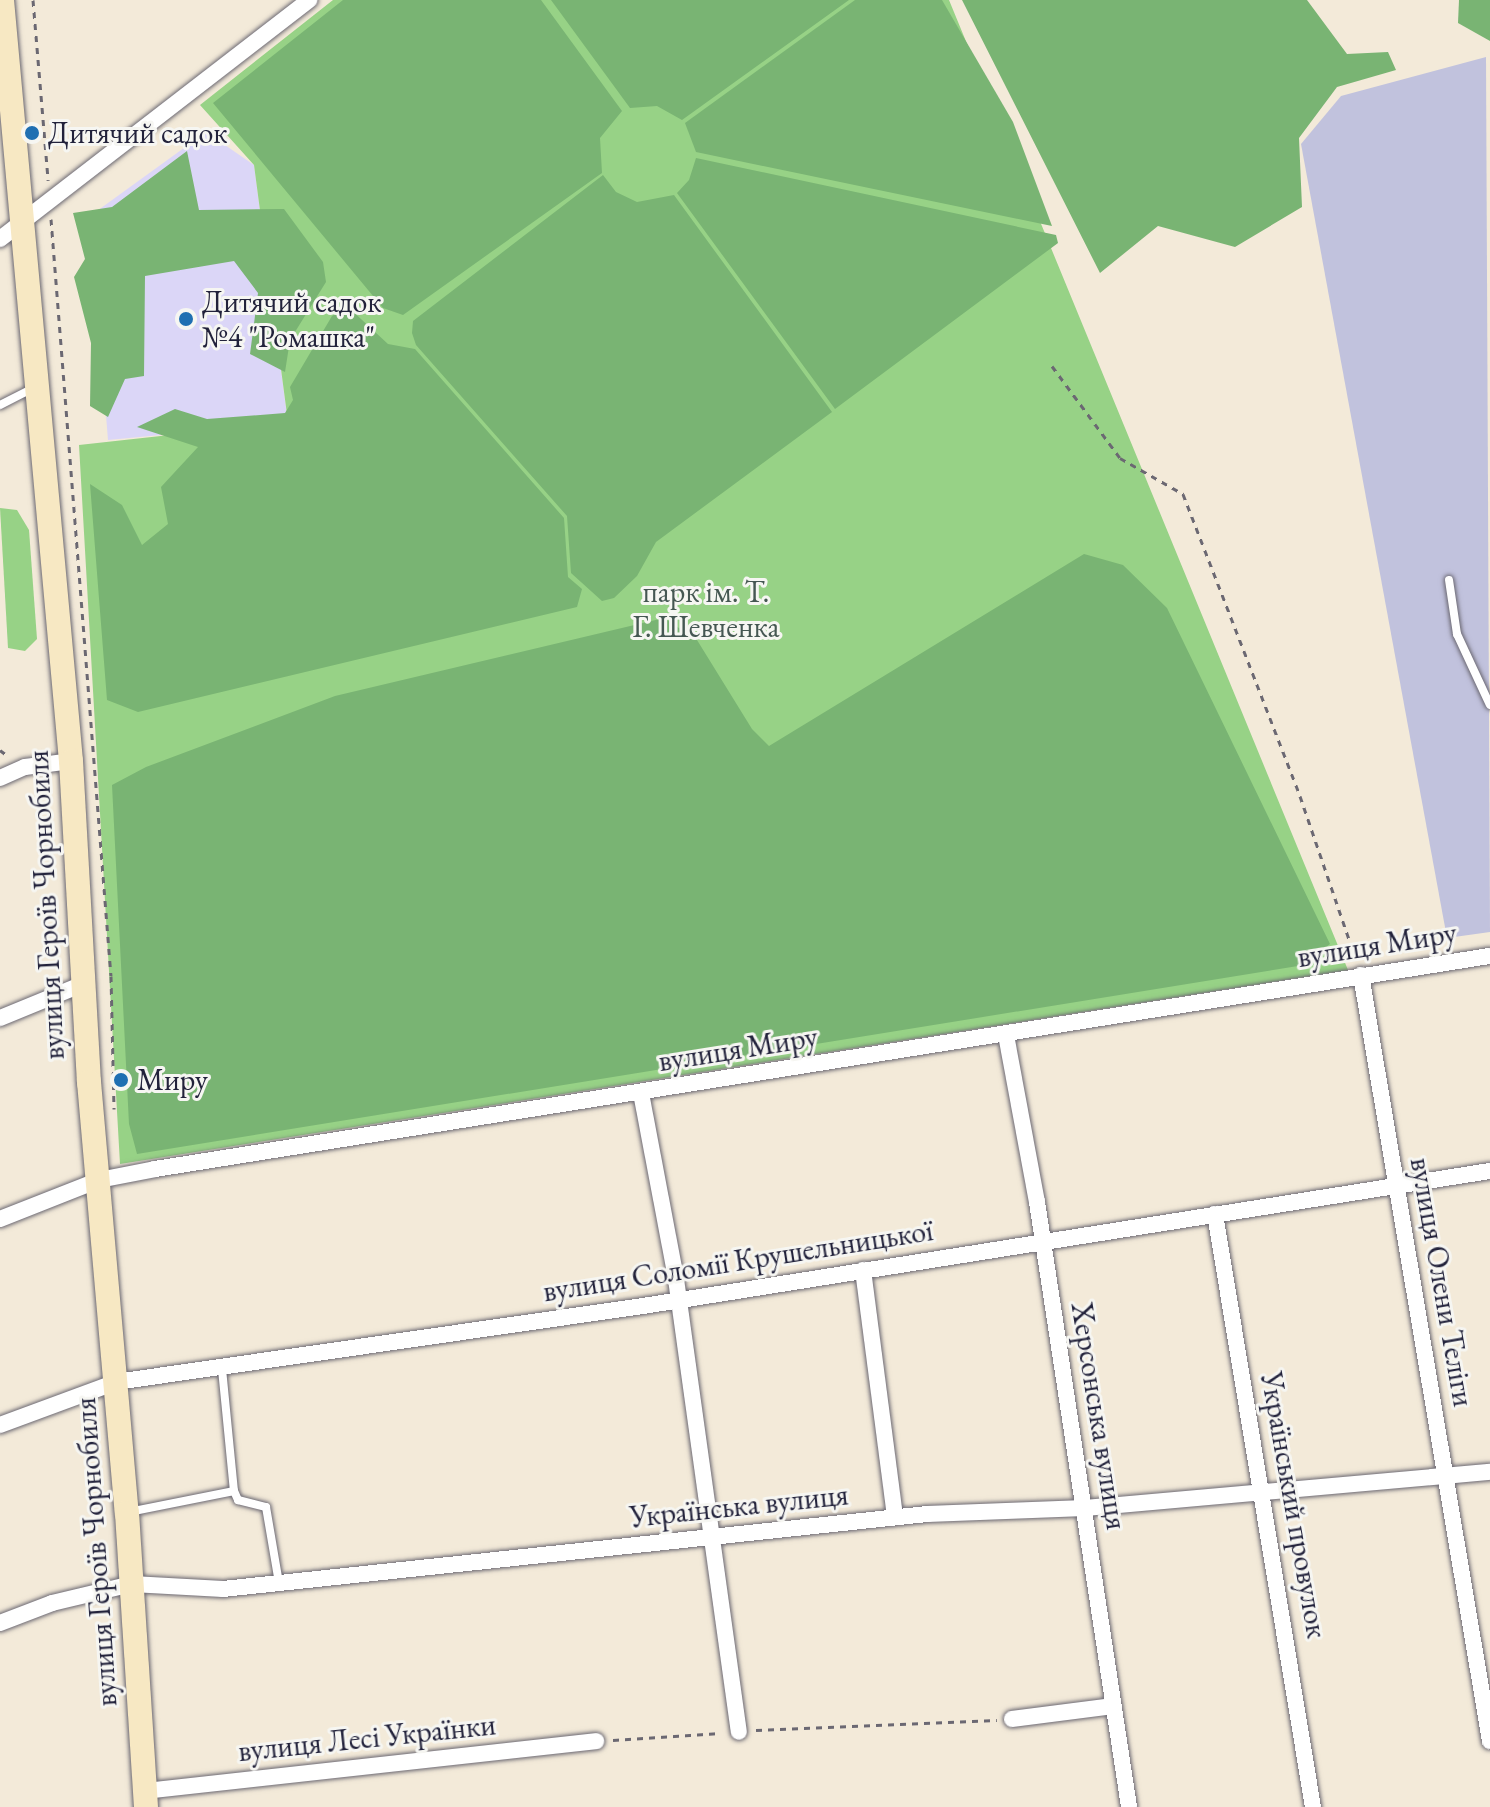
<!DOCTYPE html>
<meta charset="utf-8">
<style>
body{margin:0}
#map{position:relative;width:1490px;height:1807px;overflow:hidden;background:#f3ead9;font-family:"EB Garamond",serif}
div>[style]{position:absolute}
.built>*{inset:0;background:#dbd6f7}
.industrial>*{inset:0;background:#c1c2dd}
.green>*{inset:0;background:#97d286}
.forest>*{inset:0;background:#79b473}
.path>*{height:3px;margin-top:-1.5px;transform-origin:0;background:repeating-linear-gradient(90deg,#6b6872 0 6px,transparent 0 12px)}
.roads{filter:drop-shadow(0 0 2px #6b6872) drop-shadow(0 0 2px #6b6872)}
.lane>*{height:8px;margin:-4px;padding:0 4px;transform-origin:4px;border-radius:4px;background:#fff}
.street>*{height:16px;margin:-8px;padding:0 8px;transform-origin:8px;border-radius:8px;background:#fff}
.secondary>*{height:24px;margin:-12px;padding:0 12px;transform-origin:12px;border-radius:12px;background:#f7e8c3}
.dots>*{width:22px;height:22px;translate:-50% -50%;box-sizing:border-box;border:4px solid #f6f6f2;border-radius:50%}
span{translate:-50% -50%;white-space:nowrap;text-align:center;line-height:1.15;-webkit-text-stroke:6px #f6f6f2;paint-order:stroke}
.poi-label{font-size:30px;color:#22223b}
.left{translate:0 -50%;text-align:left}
.park-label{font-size:30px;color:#455752}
.street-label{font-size:30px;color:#22223b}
</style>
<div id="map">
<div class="built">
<i style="clip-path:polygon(206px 132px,254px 165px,288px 423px,108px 440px,90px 216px)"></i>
</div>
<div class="industrial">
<i style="clip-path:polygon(1486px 57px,1490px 932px,1447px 938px,1301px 144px,1341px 96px)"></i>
</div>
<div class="green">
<i style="clip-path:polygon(333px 0,949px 0,1348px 970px,120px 1164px,79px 445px,288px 422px,254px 165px,200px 105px)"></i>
<i style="clip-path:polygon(0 508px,17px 510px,29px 530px,37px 639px,25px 651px,8px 648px)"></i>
</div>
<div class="forest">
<i style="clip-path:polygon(343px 0,541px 0,622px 111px,600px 138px,602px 173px,403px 315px,383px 308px,213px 103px)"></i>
<i style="clip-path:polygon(551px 0,849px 0,682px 120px,657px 106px,630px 108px)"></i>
<i style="clip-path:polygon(855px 0,942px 0,1013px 122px,1052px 226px,696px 152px,685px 123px)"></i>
<i style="clip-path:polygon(962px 0,1307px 0,1347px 54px,1388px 52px,1396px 70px,1337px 87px,1299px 138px,1302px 207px,1235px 247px,1158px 226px,1100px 273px)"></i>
<i style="clip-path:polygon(1459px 0,1490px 0,1490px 41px,1458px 23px)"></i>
<i style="clip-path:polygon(187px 151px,199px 210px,284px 209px,323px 262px,326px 282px,290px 340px,285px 372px,250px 354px,258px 293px,234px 261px,145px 276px,144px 376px,125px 379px,108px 417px,90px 406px,91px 343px,74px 277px,85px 259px,73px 213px,112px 207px)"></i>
<i style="clip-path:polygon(696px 158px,1056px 235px,1058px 243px,835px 409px,677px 193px,689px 180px)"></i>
<i style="clip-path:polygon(603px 175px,616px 192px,637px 202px,674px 195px,832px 412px,656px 542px,637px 576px,614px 598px,602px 601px,571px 573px,567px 516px,416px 345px,412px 333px,413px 321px)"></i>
<i style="clip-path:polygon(348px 307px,388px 344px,415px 349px,564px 518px,568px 577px,582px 589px,577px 607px,138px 712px,107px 700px,90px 484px,122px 505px,142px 545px,168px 524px,161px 487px,198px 447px,137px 427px,175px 409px,207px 419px,285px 413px,293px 400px,290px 387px,332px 316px)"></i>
<i style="clip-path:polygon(1084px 554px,1123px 565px,1167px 608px,1330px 944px,1304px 965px,137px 1154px,129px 1124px,112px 785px,146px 767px,335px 696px,664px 618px,697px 640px,752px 729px,769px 746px)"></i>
</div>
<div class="path">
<i style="left:33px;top:0;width:181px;rotate:85.2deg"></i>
<i style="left:51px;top:219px;width:759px;rotate:85.47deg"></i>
<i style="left:111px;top:976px;width:133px;rotate:88.7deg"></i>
<i style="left:1052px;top:366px;width:114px;rotate:53.5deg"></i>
<i style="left:1120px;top:458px;width:73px;rotate:29.7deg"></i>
<i style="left:1183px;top:494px;width:324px;rotate:68.8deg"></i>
<i style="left:1300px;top:796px;width:173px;rotate:71.1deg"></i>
<i style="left:0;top:750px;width:10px;rotate:37deg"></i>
<i style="left:756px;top:1730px;width:241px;rotate:-2.4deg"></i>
<i style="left:613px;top:1740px;width:108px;rotate:-3.7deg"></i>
</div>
<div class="roads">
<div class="lane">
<i style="left:0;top:405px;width:39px;rotate:-27deg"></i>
<i style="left:1449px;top:580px;width:55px;rotate:81.6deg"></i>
<i style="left:1457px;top:634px;width:78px;rotate:65.1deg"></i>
<i style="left:222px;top:1369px;width:123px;rotate:84.4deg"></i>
<i style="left:234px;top:1491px;width:10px;rotate:66deg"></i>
<i style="left:238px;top:1500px;width:29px;rotate:14deg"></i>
<i style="left:266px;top:1507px;width:77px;rotate:80.3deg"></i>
<i style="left:129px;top:1512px;width:107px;rotate:-11.3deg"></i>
</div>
<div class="street">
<i style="left:0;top:239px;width:391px;rotate:-37.7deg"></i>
<i style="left:0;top:778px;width:27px;rotate:-24deg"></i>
<i style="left:25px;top:767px;width:46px;rotate:-7.4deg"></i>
<i style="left:1361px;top:975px;width:777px;rotate:80.44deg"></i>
<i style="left:0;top:1018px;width:90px;rotate:-22.3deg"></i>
<i style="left:1006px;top:1035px;width:170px;rotate:79.5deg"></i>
<i style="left:1037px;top:1202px;width:612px;rotate:81.35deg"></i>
<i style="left:641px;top:1093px;width:189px;rotate:79.3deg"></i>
<i style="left:676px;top:1279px;width:457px;rotate:82.1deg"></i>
<i style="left:1215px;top:1214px;width:601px;rotate:80.62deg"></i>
<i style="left:0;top:1219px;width:106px;rotate:-21.5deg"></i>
<i style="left:99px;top:1180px;width:57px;rotate:-11.1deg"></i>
<i style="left:155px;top:1169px;width:1352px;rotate:-9.07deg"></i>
<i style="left:863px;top:1270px;width:249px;rotate:82.6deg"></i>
<i style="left:0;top:1425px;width:124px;rotate:-20.3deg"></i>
<i style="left:116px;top:1382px;width:532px;rotate:-8.21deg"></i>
<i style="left:643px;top:1306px;width:858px;rotate:-9.06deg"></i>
<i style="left:0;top:1623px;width:56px;rotate:-21deg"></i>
<i style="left:52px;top:1603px;width:82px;rotate:-13.4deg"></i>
<i style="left:132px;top:1584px;width:91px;rotate:3.1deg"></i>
<i style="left:223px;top:1589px;width:708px;rotate:-6.08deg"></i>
<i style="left:927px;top:1514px;width:158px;rotate:-2.2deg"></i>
<i style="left:1085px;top:1508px;width:407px;rotate:-5.1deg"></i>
<i style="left:1012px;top:1719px;width:102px;rotate:-7.3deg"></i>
<i style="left:145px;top:1791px;width:454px;rotate:-6.3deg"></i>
</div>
<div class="secondary">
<i style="left:2px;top:0;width:764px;rotate:84.82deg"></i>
<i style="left:71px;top:761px;width:322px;rotate:86.8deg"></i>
<i style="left:89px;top:1082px;width:433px;rotate:85deg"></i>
<i style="left:127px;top:1513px;width:295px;rotate:86.3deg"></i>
</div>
</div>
<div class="dots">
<i style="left:32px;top:133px;background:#1f6fb2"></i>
<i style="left:186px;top:319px;background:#1f6fb2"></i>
<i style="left:121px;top:1080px;background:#1f6fb2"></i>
</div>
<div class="poi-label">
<span class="left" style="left:48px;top:133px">Дитячий садок</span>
<span class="left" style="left:202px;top:319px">Дитячий садок<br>№4 "Ромашка"</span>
<span class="left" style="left:137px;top:1080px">Миру</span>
</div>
<div class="park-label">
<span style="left:706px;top:609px">парк ім. Т.<br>Г. Шевченка</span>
</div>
<div class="street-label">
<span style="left:46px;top:905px;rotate:-93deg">вулиця Героїв Чорнобиля</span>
<span style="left:1377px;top:945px;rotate:-9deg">вулиця Миру</span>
<span style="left:738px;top:1049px;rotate:-9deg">вулиця Миру</span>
<span style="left:738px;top:1261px;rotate:-9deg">вулиця Соломії Крушельницької</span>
<span style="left:1442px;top:1282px;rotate:80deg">вулиця Олени Теліги</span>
<span style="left:1099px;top:1416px;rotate:81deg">Херсонська вулиця</span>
<span style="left:1294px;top:1505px;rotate:80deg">Український провулок</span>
<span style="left:739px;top:1506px;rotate:-6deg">Українська вулиця</span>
<span style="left:96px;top:1552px;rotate:-94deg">вулиця Героїв Чорнобиля</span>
<span style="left:367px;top:1738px;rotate:-6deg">вулиця Лесі Українки</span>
</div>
</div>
